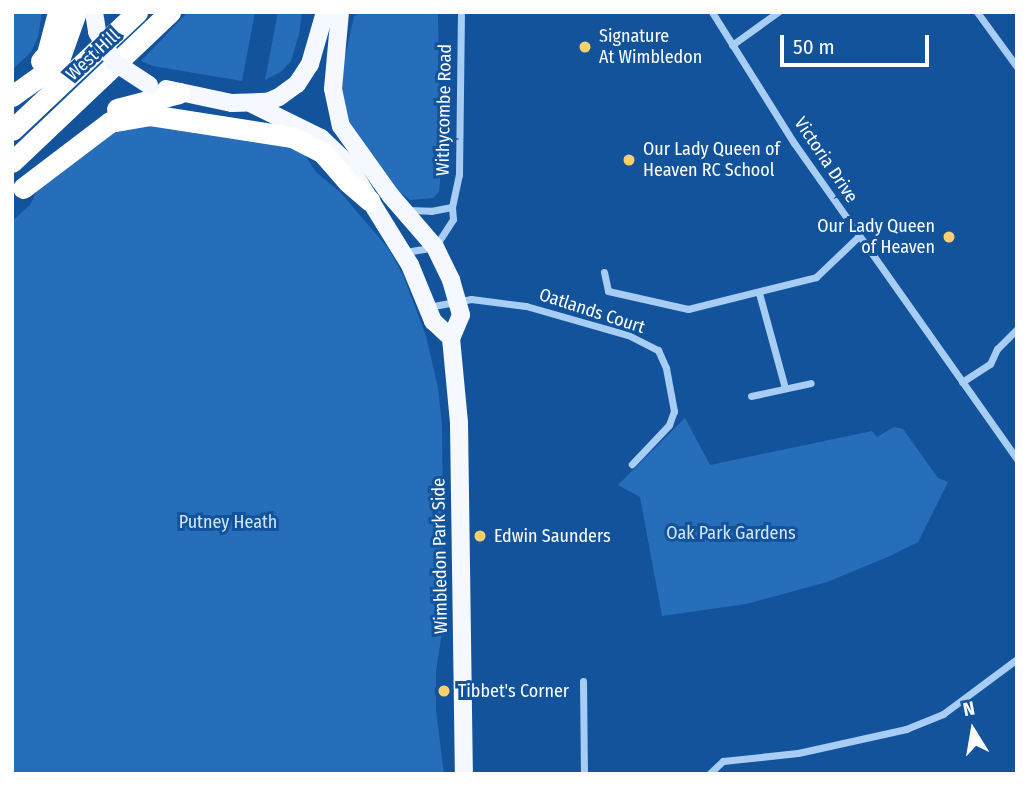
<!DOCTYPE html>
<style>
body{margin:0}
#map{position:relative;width:1029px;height:786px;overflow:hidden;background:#13539c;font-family:"Fira Sans Condensed",sans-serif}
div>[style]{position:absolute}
.green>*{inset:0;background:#266eba}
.street>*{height:7px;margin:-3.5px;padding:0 3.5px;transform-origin:3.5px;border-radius:3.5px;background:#a8cdf4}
.primary>*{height:18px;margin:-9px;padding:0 9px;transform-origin:9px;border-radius:9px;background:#f5f9ff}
.highway>*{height:21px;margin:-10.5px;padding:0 10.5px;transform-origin:10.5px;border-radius:10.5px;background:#fff}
.primary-bridge>*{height:18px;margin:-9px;padding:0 9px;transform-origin:9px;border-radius:9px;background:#f5f9ff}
.dots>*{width:19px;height:19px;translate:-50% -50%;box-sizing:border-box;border:4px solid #13539c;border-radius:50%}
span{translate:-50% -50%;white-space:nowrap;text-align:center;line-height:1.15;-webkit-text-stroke:6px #13539c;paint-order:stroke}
.poi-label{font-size:18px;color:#fff}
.left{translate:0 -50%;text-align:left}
.right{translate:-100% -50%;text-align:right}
.street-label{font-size:18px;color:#fff}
.park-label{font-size:18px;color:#d1e6fd}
.frame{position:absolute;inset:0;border:14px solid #fff;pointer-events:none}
.north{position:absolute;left:938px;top:695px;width:70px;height:70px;-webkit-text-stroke:5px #13539c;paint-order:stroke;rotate:349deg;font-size:19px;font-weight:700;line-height:28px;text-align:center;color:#fff}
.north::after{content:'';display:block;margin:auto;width:24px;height:32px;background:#fff;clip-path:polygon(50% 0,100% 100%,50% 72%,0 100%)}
.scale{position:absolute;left:780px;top:35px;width:149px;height:32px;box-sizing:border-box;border:4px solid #fff;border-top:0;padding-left:9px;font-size:21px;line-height:24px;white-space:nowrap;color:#fff;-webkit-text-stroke:5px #13539c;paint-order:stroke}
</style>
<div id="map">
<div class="green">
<i style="clip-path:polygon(12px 12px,42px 12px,38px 37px,31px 52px,12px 70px)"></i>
<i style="clip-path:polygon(188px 12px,255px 12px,242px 81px,153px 66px,141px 61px)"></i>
<i style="clip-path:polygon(278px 12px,302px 12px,299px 34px,291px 61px,282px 71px,265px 80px)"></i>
<i style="clip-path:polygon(363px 12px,438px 12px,440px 181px,439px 192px,433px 198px,410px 200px,397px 190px,349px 125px,339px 86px,354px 16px)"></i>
<i style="clip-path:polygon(130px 122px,299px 146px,316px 172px,340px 192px,388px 248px,403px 275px,426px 336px,438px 388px,442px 424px,444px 620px,436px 671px,436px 710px,444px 774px,12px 774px,12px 221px,30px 205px,40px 184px,73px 154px)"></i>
<i style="clip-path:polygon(685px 418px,710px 465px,872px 431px,877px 437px,894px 427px,903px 429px,938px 478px,948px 482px,918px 542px,890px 556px,827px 582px,746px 604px,662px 616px,640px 497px,618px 485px)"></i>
</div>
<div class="street">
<i style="left:712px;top:12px;width:155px;rotate:58deg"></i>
<i style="left:794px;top:143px;width:387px;rotate:54.8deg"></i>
<i style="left:977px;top:12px;width:68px;rotate:54deg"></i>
<i style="left:732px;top:45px;width:57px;rotate:-35.7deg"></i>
<i style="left:408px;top:210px;width:23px;rotate:2deg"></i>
<i style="left:431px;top:211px;width:21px;rotate:-11deg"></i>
<i style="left:405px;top:252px;width:30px;rotate:-9deg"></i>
<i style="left:435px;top:247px;width:33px;rotate:-57deg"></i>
<i style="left:453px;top:219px;width:12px;rotate:-95deg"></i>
<i style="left:452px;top:207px;width:33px;rotate:-78deg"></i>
<i style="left:459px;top:175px;width:163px;rotate:-89.3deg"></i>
<i style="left:604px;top:272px;width:19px;rotate:78deg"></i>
<i style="left:608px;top:291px;width:82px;rotate:12.7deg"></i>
<i style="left:688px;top:309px;width:132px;rotate:-14deg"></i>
<i style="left:816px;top:277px;width:59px;rotate:-43.6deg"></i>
<i style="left:759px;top:293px;width:98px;rotate:74.7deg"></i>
<i style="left:428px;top:307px;width:44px;rotate:-10.5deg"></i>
<i style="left:471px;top:299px;width:55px;rotate:7.3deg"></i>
<i style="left:526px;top:306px;width:106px;rotate:15.9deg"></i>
<i style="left:628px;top:335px;width:34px;rotate:27deg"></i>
<i style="left:658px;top:350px;width:20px;rotate:66deg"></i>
<i style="left:666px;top:368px;width:44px;rotate:79.5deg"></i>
<i style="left:674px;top:411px;width:15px;rotate:110deg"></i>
<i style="left:669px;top:425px;width:54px;rotate:133.5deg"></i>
<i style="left:962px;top:382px;width:33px;rotate:-33deg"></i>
<i style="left:990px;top:364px;width:17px;rotate:-65deg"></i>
<i style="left:997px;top:349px;width:28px;rotate:-45deg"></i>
<i style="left:751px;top:396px;width:61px;rotate:-12.2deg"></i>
<i style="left:583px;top:681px;width:93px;rotate:89.4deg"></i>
<i style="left:709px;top:774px;width:19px;rotate:-43deg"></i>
<i style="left:723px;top:761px;width:75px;rotate:-6.1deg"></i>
<i style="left:798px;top:753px;width:111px;rotate:-12.5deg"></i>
<i style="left:906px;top:729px;width:40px;rotate:-22deg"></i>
<i style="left:943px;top:714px;width:92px;rotate:-36.6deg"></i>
</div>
<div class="primary">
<i style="left:340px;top:12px;width:77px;rotate:95.2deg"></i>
<i style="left:333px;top:89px;width:38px;rotate:78deg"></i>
<i style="left:341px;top:126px;width:86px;rotate:54.5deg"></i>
<i style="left:391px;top:196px;width:67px;rotate:49.2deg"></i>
<i style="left:435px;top:247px;width:37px;rotate:64deg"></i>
<i style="left:451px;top:280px;width:36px;rotate:74deg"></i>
<i style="left:461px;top:315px;width:25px;rotate:113deg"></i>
<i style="left:166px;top:89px;width:67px;rotate:12deg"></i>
<i style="left:232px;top:103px;width:35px;rotate:-2deg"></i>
<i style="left:267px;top:102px;width:13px;rotate:-23deg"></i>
<i style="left:279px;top:97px;width:22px;rotate:-36deg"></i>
<i style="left:297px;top:84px;width:24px;rotate:-57deg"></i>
<i style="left:310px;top:64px;width:54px;rotate:-73.9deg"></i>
<i style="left:252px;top:104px;width:77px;rotate:26.2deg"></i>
<i style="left:321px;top:138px;width:36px;rotate:44deg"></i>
<i style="left:347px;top:163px;width:120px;rotate:58.3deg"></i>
<i style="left:410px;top:265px;width:61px;rotate:67.7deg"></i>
<i style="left:433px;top:321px;width:25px;rotate:43deg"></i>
<i style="left:451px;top:338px;width:85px;rotate:84.6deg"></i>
<i style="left:459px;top:423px;width:351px;rotate:89.2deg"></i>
</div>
<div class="highway">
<i style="left:41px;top:61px;width:9px;rotate:-49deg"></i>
<i style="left:47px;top:54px;width:43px;rotate:-75.3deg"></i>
<i style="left:12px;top:96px;width:43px;rotate:-35.5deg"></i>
<i style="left:47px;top:71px;width:19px;rotate:-47deg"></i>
<i style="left:60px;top:57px;width:48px;rotate:-70.4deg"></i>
<i style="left:117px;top:109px;width:64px;rotate:-14.5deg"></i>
<i style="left:12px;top:130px;width:172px;rotate:-43.3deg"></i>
<i style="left:12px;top:162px;width:218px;rotate:-43.5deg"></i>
<i style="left:23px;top:188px;width:109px;rotate:-37.2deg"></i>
<i style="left:110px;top:122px;width:41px;rotate:-9.9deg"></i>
<i style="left:150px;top:115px;width:144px;rotate:8.8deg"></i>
<i style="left:292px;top:137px;width:34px;rotate:27deg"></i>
<i style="left:322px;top:152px;width:38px;rotate:49deg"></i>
<i style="left:347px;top:181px;width:30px;rotate:41deg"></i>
</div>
<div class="primary-bridge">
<i style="left:94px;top:12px;width:20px;rotate:81deg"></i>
<i style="left:97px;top:32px;width:34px;rotate:60deg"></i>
<i style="left:114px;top:62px;width:42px;rotate:33.3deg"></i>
</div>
<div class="dots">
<i style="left:585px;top:47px;background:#ffd06b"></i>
<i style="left:629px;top:160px;background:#ffd06b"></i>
<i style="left:949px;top:237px;background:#ffd06b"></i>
<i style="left:480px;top:536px;background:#ffd06b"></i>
<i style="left:444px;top:691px;background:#ffd06b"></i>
</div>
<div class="poi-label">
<span class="left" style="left:599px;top:47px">Signature<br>At Wimbledon</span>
<span class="left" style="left:643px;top:160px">Our Lady Queen of<br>Heaven RC School</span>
<span class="right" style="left:935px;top:237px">Our Lady Queen<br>of Heaven</span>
<span class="left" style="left:494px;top:536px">Edwin Saunders</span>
<span class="left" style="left:458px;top:691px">Tibbet's Corner</span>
</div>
<div class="street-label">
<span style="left:93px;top:55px;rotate:-43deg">West Hill</span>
<span style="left:444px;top:110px;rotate:-89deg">Withycombe Road</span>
<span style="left:826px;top:160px;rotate:56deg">Victoria Drive</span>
<span style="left:592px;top:311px;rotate:18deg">Oatlands Court</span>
<span style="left:440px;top:556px;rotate:-91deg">Wimbledon Park Side</span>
</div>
<div class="park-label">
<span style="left:228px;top:522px">Putney Heath</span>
<span style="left:731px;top:533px">Oak Park Gardens</span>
</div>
<div class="frame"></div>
<div class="north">N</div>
<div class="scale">50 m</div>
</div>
